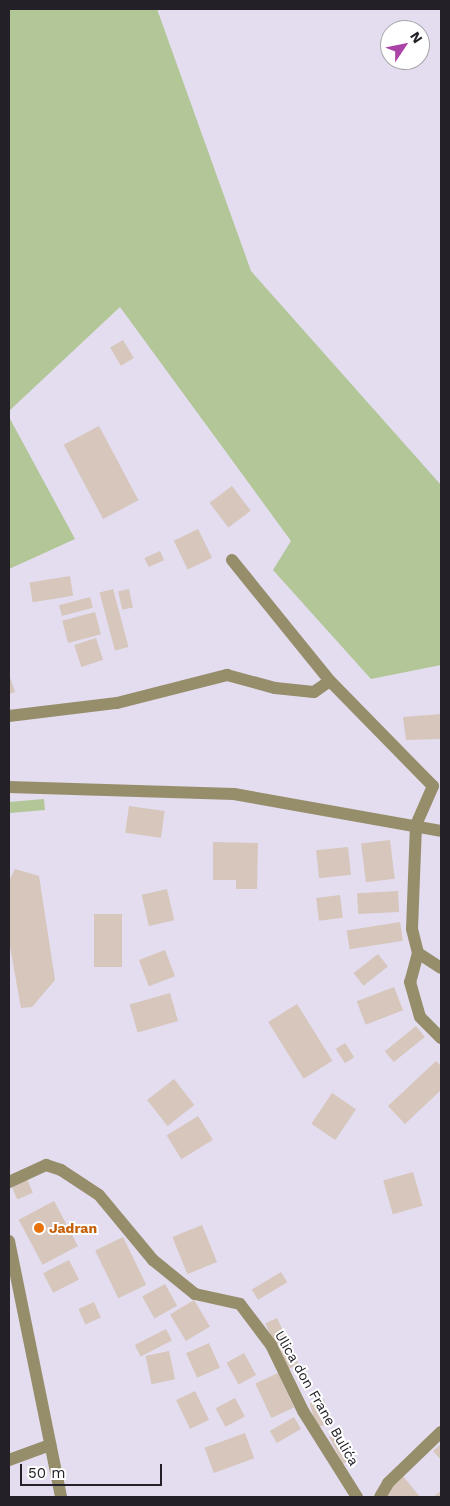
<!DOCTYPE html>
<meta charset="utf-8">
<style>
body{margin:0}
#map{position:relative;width:450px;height:1506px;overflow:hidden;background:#e3ddef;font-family:"Work Sans",sans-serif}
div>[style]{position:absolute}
.green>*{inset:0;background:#b2c697;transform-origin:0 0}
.building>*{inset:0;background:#d6c6bb;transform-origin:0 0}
.minor>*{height:12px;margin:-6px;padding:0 6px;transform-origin:6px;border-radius:6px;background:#968e6b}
.dots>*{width:14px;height:14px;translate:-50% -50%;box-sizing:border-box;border:2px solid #fff;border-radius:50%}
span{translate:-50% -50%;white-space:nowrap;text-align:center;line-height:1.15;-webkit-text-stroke:4px #fff;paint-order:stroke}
.food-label{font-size:14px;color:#c56008;font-weight:700}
.left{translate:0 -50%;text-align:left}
.street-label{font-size:14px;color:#232127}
.frame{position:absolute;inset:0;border:10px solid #232127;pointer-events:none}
.north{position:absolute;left:380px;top:20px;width:50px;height:50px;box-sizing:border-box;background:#fff;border:1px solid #a7a6a9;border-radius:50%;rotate:56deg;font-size:14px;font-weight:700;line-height:20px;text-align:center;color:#232127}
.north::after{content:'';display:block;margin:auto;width:18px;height:22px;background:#ab43a6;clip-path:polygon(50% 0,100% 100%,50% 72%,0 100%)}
.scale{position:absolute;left:20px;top:1464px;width:142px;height:22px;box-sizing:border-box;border:2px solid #232127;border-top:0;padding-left:6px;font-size:15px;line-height:18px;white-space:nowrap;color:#232127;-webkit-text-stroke:4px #fff;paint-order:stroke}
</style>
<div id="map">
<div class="green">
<i style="clip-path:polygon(9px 9px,157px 9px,251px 271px,441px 485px,441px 665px,371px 679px,273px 570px,291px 541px,120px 307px,9px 411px)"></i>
<i style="clip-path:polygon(9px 417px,75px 539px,9px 569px)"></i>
<i style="left:44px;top:799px;width:11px;height:35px;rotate:85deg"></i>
</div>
<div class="building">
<i style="left:123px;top:340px;width:21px;height:15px;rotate:59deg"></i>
<i style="left:99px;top:426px;width:84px;height:40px;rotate:62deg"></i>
<i style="left:232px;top:486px;width:31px;height:28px;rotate:53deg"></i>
<i style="left:198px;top:529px;width:32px;height:27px;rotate:64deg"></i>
<i style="left:160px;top:551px;width:10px;height:17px;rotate:66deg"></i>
<i style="left:70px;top:576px;width:20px;height:41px;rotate:81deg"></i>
<i style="left:113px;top:589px;width:60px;height:14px;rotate:75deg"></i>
<i style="left:129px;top:589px;width:19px;height:11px;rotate:78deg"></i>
<i style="left:90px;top:597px;width:11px;height:32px;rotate:75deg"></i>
<i style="left:95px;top:612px;width:23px;height:34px;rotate:75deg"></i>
<i style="left:96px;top:638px;width:23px;height:23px;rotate:72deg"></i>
<i style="clip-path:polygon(9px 674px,15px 692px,9px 694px)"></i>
<i style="clip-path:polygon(441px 714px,441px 739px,406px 740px,403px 717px)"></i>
<i style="left:129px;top:806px;width:36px;height:27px;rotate:8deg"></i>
<i style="left:390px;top:840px;width:39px;height:29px;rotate:83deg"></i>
<i style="clip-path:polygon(213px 842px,258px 843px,257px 889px,236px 889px,236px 880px,213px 880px)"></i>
<i style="left:348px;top:847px;width:28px;height:32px;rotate:84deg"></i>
<i style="clip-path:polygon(15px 869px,39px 876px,55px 980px,32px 1007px,21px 1008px,9px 941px,9px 881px)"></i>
<i style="left:167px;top:889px;width:32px;height:26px;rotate:77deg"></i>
<i style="left:398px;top:891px;width:21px;height:41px;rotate:87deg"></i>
<i style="left:340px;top:895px;width:23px;height:24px;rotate:83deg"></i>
<i style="left:94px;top:914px;width:28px;height:53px"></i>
<i style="left:400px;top:922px;width:19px;height:54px;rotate:81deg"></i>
<i style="left:165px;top:950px;width:28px;height:28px;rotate:69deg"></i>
<i style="left:378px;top:954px;width:16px;height:31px;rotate:52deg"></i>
<i style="left:394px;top:987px;width:25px;height:40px;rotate:69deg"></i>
<i style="left:170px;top:993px;width:29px;height:42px;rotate:74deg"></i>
<i style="left:297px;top:1004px;width:67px;height:34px;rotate:58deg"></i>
<i style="left:416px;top:1026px;width:14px;height:40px;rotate:51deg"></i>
<i style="left:345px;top:1043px;width:17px;height:11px;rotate:57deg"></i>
<i style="clip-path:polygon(436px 1061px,441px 1066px,441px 1090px,405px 1124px,388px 1106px)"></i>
<i style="left:174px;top:1079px;width:33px;height:34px;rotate:52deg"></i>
<i style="left:332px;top:1093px;width:29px;height:37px;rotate:34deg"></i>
<i style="left:198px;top:1116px;width:28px;height:37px;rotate:58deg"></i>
<i style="left:413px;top:1172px;width:35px;height:31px;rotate:74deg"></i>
<i style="left:27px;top:1179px;width:15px;height:17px;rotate:67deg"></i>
<i style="left:54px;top:1201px;width:51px;height:40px;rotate:62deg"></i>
<i style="left:202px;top:1225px;width:40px;height:32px;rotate:68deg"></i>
<i style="left:123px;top:1237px;width:53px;height:31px;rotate:64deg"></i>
<i style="left:69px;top:1260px;width:22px;height:29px;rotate:63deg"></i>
<i style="left:281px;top:1272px;width:12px;height:34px;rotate:59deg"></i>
<i style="left:165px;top:1284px;width:25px;height:26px;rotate:61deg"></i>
<i style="left:194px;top:1300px;width:31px;height:28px;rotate:59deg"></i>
<i style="left:94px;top:1302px;width:17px;height:17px;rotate:66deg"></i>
<i style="left:277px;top:1318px;width:51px;height:13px;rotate:65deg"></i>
<i style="left:166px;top:1329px;width:13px;height:35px;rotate:63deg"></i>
<i style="left:209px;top:1343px;width:27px;height:25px;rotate:66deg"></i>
<i style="left:169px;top:1351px;width:29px;height:24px;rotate:78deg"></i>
<i style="left:244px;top:1353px;width:25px;height:20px;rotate:61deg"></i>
<i style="left:278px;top:1373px;width:38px;height:25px;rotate:65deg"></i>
<i style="left:195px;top:1391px;width:32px;height:21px;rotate:64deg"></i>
<i style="left:235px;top:1398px;width:21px;height:22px;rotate:62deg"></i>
<i style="left:324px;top:1399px;width:25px;height:15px;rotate:74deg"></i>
<i style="left:294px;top:1417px;width:14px;height:28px;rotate:60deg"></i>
<i style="left:339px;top:1432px;width:30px;height:11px;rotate:63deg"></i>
<i style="left:245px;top:1433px;width:27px;height:43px;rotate:70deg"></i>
<i style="clip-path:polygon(441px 1444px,441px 1460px,433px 1451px)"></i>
<i style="clip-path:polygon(403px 1476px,420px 1497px,389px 1497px,384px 1491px)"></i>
<i style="clip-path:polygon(441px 1491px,441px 1497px,433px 1497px)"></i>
</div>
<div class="minor">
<i style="left:232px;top:560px;width:156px;rotate:51deg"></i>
<i style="left:330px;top:681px;width:147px;rotate:45.6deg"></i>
<i style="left:433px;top:786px;width:43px;rotate:113.6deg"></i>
<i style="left:416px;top:825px;width:104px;rotate:92.2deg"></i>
<i style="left:412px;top:929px;width:25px;rotate:76deg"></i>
<i style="left:418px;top:953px;width:30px;rotate:105deg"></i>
<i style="left:410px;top:982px;width:36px;rotate:74deg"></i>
<i style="left:420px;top:1017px;width:30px;rotate:45deg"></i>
<i style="left:9px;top:716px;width:109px;rotate:-6.9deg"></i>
<i style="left:117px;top:703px;width:114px;rotate:-14.3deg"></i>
<i style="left:227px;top:675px;width:50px;rotate:15.2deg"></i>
<i style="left:275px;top:688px;width:39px;rotate:6deg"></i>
<i style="left:314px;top:692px;width:19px;rotate:-35deg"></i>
<i style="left:9px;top:787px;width:225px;rotate:1.8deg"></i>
<i style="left:234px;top:794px;width:210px;rotate:10.1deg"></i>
<i style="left:418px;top:953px;width:27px;rotate:33deg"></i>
<i style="left:9px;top:1182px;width:41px;rotate:-24.7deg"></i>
<i style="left:46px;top:1165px;width:16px;rotate:18deg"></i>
<i style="left:61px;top:1170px;width:45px;rotate:33.3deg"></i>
<i style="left:99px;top:1195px;width:85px;rotate:50.3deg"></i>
<i style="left:153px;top:1260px;width:54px;rotate:39deg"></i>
<i style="left:195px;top:1294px;width:46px;rotate:12.5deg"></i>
<i style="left:240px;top:1304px;width:51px;rotate:52.9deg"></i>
<i style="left:271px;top:1345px;width:73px;rotate:64.1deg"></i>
<i style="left:303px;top:1411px;width:102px;rotate:57.9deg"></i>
<i style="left:9px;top:1241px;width:261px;rotate:78.5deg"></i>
<i style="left:9px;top:1460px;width:44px;rotate:-20.1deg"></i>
<i style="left:380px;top:1497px;width:16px;rotate:-60deg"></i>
<i style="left:388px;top:1483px;width:74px;rotate:-43.9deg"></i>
</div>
<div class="dots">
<i style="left:39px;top:1228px;background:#e8710a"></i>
</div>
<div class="food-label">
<span class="left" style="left:49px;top:1228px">Jadran</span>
</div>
<div class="street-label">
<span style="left:317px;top:1398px;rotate:60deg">Ulica don Frane Bulića</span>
</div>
<div class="frame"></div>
<div class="north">N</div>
<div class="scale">50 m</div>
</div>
